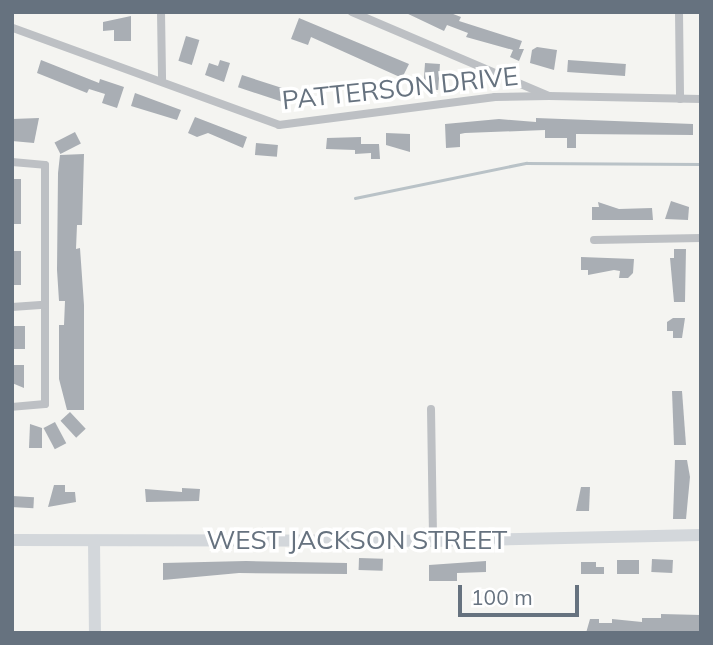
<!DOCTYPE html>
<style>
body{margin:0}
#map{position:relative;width:713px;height:645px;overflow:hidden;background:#f4f4f1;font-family:Mulish,sans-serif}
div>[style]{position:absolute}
.stream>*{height:2.5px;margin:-1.25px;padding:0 1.25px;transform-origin:1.25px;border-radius:1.25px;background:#b9c2c7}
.building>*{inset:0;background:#a9aeb4;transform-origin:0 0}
.street>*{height:8px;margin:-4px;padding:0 4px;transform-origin:4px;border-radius:4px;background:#bdc0c4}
.secondary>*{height:12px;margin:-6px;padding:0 6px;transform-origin:6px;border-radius:6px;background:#d3d7db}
span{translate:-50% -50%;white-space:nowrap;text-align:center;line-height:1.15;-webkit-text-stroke:7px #fff;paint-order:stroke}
.street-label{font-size:26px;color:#66727f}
.frame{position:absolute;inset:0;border:14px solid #66727f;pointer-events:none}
.scale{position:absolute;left:458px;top:585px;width:121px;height:32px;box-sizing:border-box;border:4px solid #66727f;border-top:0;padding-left:9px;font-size:21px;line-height:24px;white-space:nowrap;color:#66727f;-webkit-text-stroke:5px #fff;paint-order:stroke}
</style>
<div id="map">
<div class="stream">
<i style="left:355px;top:198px;width:175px;rotate:-11.6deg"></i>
<i style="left:526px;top:163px;width:175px;rotate:0.3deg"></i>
</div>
<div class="building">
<i style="clip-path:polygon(404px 12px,448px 12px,461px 17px,459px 21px,522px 41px,519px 49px,524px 49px,519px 61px,510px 57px,513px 50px,466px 37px,468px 33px,447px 25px,444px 31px)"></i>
<i style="clip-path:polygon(131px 16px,131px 41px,114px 41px,114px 30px,103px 31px,103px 22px)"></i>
<i style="clip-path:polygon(299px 18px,409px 64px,402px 78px,311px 37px,308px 45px,291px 39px)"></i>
<i style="left:186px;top:36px;width:14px;height:26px;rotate:17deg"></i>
<i style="clip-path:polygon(537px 47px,557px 50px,554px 70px,530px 63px,532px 50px)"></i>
<i style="clip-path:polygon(41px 60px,99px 83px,100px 79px,124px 87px,117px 108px,102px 103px,105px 94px,89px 89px,87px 93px,37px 73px)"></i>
<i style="clip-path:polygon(220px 60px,230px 63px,224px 82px,205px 75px,209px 63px,218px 66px)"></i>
<i style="left:568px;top:60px;width:58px;height:12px;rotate:4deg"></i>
<i style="left:425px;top:63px;width:15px;height:26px;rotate:4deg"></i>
<i style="left:242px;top:75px;width:52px;height:13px;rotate:18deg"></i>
<i style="clip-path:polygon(135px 93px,181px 110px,177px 120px,131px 106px)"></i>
<i style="clip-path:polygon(195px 117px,247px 137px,243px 148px,208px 133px,197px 137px,188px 133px)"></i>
<i style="clip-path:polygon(39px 118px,34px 143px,12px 141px,12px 119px)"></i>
<i style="clip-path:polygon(536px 118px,693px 124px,693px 135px,576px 134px,576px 148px,567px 148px,567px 138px,545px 138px,545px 130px,465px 133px,460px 134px,460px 147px,446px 148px,445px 124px,499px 119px,536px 122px)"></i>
<i style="left:75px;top:132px;width:13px;height:23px;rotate:63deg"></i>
<i style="clip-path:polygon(386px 133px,410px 134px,410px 152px,386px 145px)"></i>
<i style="clip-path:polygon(361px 137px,361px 144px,379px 144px,380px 159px,371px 159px,371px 153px,355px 154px,355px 150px,326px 149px,327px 138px)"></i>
<i style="left:256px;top:143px;width:22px;height:12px;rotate:5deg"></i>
<i style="clip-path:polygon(84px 154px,82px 225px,77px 225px,76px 249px,80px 248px,84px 305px,84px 410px,67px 410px,59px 379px,59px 325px,64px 325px,65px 301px,59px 301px,57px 270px,58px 173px,60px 155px)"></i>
<i style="left:12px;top:179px;width:9px;height:45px"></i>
<i style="clip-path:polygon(671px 201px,689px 207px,688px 220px,665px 219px)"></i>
<i style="clip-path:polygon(598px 202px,619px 209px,652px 208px,653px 220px,592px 220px,592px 207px,599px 207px)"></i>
<i style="clip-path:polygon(674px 249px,686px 249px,685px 302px,674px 302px,670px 258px,674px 258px)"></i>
<i style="left:12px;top:251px;width:9px;height:34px"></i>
<i style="clip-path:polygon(581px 257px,634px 259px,633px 273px,628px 278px,619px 278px,620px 271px,614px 270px,588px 275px,588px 270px,581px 270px)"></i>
<i style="clip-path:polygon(673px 318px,685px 318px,682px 338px,673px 338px,673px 331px,667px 331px,667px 322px)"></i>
<i style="left:14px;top:326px;width:11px;height:23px"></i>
<i style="clip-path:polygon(12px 365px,24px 365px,24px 388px,12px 383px)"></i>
<i style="clip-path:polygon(672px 391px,682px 391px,686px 445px,674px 445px)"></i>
<i style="left:70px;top:412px;width:23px;height:13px;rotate:47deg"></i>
<i style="left:55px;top:422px;width:24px;height:13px;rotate:62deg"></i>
<i style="clip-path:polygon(30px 424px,42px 428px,42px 448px,29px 448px)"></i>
<i style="clip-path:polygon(675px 460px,687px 460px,690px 477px,686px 519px,673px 519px)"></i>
<i style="clip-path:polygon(54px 485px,65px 485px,65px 492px,75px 492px,76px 502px,48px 507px)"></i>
<i style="clip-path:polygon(581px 487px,590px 487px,589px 511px,576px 511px)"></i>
<i style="clip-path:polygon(182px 488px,200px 489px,199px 501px,146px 502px,145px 489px,182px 492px)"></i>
<i style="left:12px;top:496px;width:22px;height:11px;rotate:3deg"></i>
<i style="left:359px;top:558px;width:24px;height:12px;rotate:2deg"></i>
<i style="left:652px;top:559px;width:21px;height:13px;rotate:3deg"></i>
<i style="left:617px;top:560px;width:22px;height:14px"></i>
<i style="clip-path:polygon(246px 561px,347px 563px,347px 574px,239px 573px,163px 580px,163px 563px)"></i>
<i style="clip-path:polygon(486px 561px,486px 572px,457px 573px,457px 581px,429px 581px,429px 565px)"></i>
<i style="clip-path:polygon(581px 562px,596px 562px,596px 567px,604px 567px,604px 574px,581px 574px)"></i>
<i style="clip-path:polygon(661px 614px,701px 615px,701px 631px,586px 633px,590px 619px,599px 619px,599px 623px,612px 623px,612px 619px,642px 622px,642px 618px,661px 618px)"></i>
</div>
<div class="street">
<i style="left:161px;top:12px;width:67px;rotate:89.1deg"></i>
<i style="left:352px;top:12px;width:214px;rotate:23.1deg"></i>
<i style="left:549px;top:96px;width:152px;rotate:1.1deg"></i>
<i style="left:679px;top:12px;width:87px;rotate:89.3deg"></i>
<i style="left:13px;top:28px;width:283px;rotate:20deg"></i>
<i style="left:279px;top:125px;width:218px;rotate:-7.4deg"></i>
<i style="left:495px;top:97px;width:54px;rotate:-1.1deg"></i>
<i style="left:12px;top:162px;width:33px;rotate:5deg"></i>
<i style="left:45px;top:165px;width:239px;rotate:90deg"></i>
<i style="left:45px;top:404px;width:33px;rotate:175deg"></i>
<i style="left:594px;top:240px;width:107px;rotate:-1.1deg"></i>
<i style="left:12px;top:307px;width:32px;rotate:-4deg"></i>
<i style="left:431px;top:409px;width:132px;rotate:89.1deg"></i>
</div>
<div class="secondary">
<i style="left:12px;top:540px;width:421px;rotate:0.1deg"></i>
<i style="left:433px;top:541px;width:268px;rotate:-1.3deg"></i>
<i style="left:94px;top:541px;width:92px;rotate:89.4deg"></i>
</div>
<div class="street-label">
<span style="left:400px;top:88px;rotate:-6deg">PATTERSON DRIVE</span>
<span style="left:357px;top:540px">WEST JACKSON STREET</span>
</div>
<div class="frame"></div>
<div class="scale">100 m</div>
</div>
